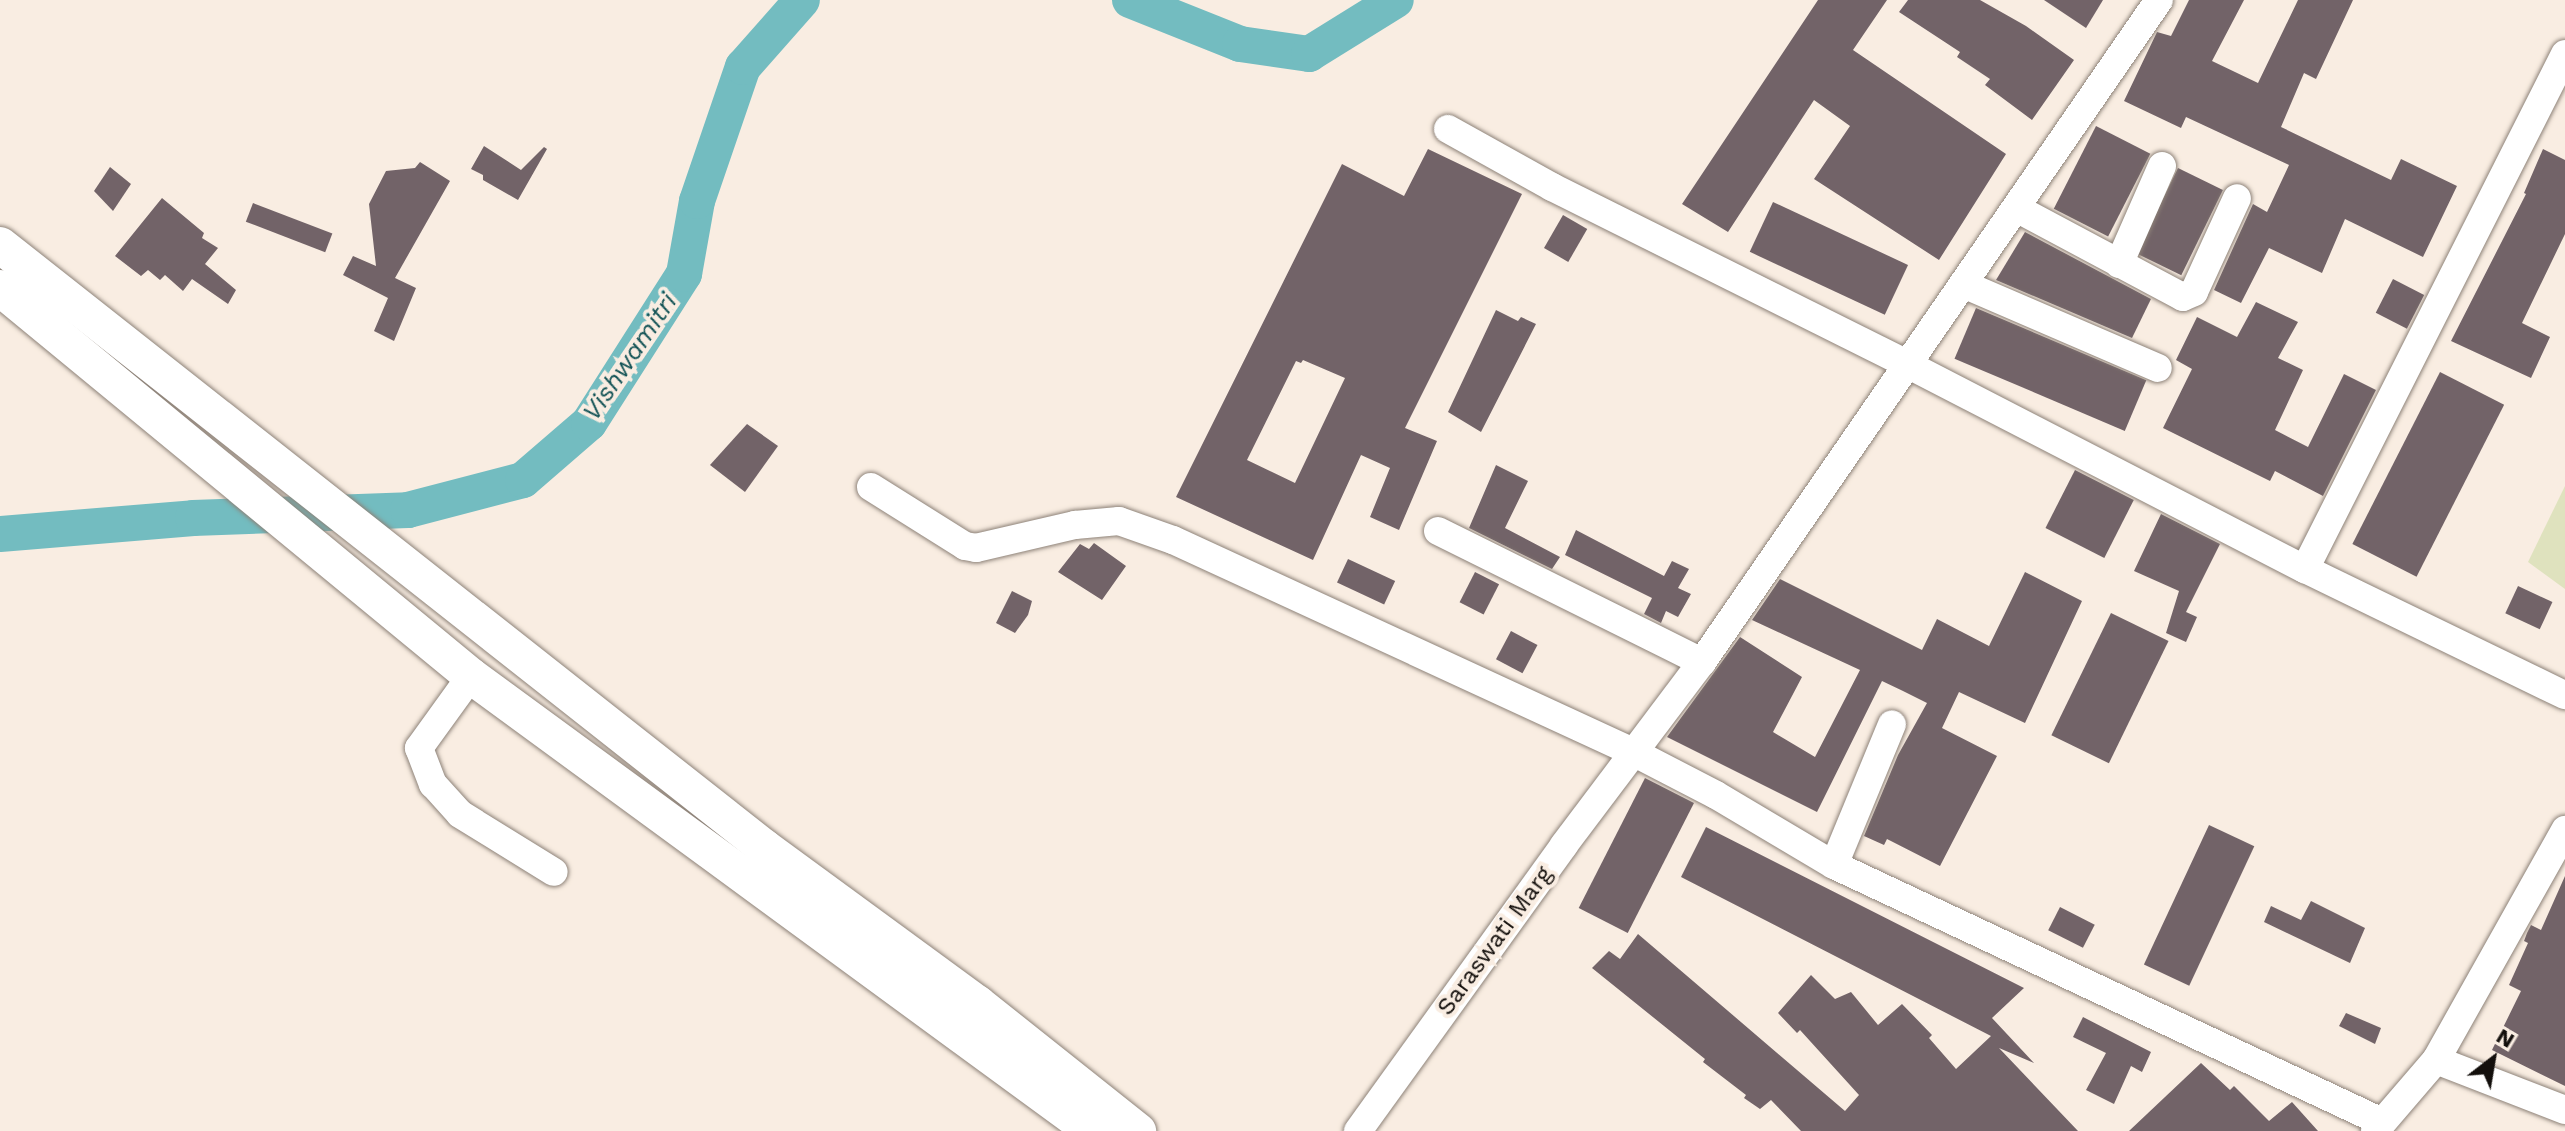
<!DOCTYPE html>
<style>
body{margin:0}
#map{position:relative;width:2565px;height:1131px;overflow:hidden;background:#f9ede2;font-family:"Work Sans",sans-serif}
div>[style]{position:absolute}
.green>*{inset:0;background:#dfe2be}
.river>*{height:36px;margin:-18px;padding:0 18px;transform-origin:18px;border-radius:18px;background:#73bcc0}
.building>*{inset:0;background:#726368;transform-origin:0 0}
.roads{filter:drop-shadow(0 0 2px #8d8278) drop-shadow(0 0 2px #8d8278)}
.minor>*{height:28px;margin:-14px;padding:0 14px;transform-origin:14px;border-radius:14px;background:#fff}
.major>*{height:36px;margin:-18px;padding:0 18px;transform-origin:18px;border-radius:18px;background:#fff}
span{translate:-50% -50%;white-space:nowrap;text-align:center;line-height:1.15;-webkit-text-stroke:8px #f9ede2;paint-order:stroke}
.street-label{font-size:24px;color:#130f0c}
.water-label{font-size:26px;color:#135356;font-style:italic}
.north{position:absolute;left:2453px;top:1019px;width:80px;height:80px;-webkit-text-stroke:6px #f9ede2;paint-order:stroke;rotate:31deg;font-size:22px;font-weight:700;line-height:32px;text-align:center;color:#130f0c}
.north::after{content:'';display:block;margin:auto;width:28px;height:36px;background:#130f0c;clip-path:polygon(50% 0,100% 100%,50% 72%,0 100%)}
</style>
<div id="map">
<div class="green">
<i style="clip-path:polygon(2565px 486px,2565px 589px,2528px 562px)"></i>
</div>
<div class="river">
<i style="left:1130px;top:0;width:118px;rotate:21.8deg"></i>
<i style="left:1240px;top:44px;width:70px;rotate:8.2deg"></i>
<i style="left:1309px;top:54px;width:102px;rotate:-31.8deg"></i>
<i style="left:0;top:534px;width:194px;rotate:-4.7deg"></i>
<i style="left:193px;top:518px;width:215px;rotate:-2.1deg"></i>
<i style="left:408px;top:510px;width:119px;rotate:-14.6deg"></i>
<i style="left:523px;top:480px;width:87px;rotate:-40.8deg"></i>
<i style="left:589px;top:423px;width:177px;rotate:-57.5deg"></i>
<i style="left:684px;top:274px;width:74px;rotate:-79.9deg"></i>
<i style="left:697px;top:201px;width:142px;rotate:-71.1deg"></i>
<i style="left:743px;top:67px;width:89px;rotate:-48.6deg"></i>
</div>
<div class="building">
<i style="clip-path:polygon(1818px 0,1887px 0,1853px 50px,2006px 154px,1939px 260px,1814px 179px,1850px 126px,1814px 100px,1728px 232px,1682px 204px)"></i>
<i style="clip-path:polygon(1908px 0,1980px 0,2026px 26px,2074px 60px,2032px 120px,1985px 85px,1990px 79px,1957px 57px,1960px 52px,1899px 12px)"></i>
<i style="clip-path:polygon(2044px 0,2103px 0,2086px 28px)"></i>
<i style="clip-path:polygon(2189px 0,2244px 0,2212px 61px,2258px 83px,2298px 0,2353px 0,2316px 79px,2304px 73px,2281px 127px,2391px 180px,2401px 159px,2457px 186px,2423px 257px,2345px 219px,2322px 273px,2269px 248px,2241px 303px,2214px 290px,2253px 204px,2267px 212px,2289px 165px,2186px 117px,2181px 128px,2124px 101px,2157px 32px,2171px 36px)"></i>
<i style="left:2096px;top:126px;width:61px;height:93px;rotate:27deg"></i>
<i style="clip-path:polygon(484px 146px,521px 170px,544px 147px,547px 149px,518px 200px,483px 180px,483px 175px,471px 169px)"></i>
<i style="clip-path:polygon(evenodd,1428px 149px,1522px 194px,1405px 428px,1437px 441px,1399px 530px,1370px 517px,1390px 468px,1361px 455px,1313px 560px,1176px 497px,1342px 164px,1404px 196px,1428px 149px,1303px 360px,1345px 378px,1295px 483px,1247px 460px,1296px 361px,1301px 363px,1303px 360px)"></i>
<i style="clip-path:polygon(2543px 149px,2565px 160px,2565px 234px,2522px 323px,2550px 337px,2531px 378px,2451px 341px,2526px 194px,2524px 193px)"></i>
<i style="clip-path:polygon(420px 162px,450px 181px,395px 278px,416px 288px,394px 341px,374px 331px,388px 298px,343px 275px,353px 256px,376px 266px,369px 204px,386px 171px,415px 168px)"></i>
<i style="clip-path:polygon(110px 167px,131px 184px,113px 211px,94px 191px)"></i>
<i style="left:2178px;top:168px;width:50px;height:95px;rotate:26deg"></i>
<i style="clip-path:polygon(162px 198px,204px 233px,202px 238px,218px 248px,205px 264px,236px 290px,228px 304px,192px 279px,183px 291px,165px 275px,160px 280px,148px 270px,141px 276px,115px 256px)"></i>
<i style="left:1773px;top:202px;width:149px;height:55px;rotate:25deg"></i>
<i style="left:253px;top:203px;width:85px;height:20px;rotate:21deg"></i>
<i style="left:1563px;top:215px;width:28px;height:38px;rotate:30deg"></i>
<i style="clip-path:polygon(2025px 232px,2151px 299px,2132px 338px,1996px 280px)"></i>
<i style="left:2393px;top:279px;width:35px;height:38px;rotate:27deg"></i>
<i style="clip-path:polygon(2256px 302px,2298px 322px,2278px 358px,2303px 370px,2275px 430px,2308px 447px,2344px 374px,2376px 390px,2323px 496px,2275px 471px,2270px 481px,2163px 428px,2192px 369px,2176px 360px,2197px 317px,2237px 337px)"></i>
<i style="left:1976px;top:308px;width:185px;height:55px;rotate:23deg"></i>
<i style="clip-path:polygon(1496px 310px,1518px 321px,1521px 317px,1536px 324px,1481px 432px,1448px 412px)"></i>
<i style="left:2440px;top:372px;width:72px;height:193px;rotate:27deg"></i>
<i style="clip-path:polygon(747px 424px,778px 446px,745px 492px,710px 465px)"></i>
<i style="clip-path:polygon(1496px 465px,1528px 481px,1505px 528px,1560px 557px,1552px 569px,1469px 528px)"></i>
<i style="left:2075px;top:470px;width:66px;height:65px;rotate:27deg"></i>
<i style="clip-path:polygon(2161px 514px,2220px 544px,2186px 612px,2197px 617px,2186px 642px,2166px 633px,2179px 591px,2134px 571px)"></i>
<i style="clip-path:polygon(1576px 530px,1664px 576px,1672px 561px,1689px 569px,1678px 588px,1691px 594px,1678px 617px,1666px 611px,1661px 623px,1644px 614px,1652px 598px,1565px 555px)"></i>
<i style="clip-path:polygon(1094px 543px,1126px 566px,1102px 600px,1058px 572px,1080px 544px,1089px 549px)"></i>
<i style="left:1348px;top:559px;width:52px;height:26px;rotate:25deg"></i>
<i style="left:1475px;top:572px;width:27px;height:34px;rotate:27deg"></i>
<i style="clip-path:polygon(2025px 572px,2082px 601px,2025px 723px,1959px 692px,1942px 728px,1997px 756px,1940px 866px,1887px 839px,1884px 845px,1864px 836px,1898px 755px,1927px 703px,1903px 691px,1882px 681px,1817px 812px,1667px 737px,1740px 637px,1802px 677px,1773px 732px,1815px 757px,1860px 670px,1752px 620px,1780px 579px,1922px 650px,1937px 619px,1989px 646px)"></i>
<i style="left:2518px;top:586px;width:38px;height:30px;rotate:25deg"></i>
<i style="clip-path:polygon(1012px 591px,1032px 601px,1028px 615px,1015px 633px,996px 623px)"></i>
<i style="left:2111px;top:613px;width:64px;height:136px;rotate:26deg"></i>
<i style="left:1511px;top:631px;width:30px;height:32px;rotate:28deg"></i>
<i style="left:1645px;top:778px;width:55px;height:146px;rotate:27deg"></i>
<i style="left:2209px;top:825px;width:50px;height:154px;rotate:25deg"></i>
<i style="clip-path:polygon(1706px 827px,2024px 988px,1992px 1018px,2034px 1063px,1999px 1048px,2078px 1131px,1801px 1131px,1771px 1100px,1760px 1109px,1744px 1098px,1746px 1095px,1703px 1062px,1705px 1059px,1592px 968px,1609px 951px,1620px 959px,1638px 934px,1845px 1111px,1859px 1095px,1800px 1030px,1797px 1033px,1778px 1013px,1811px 975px,1835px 999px,1851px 992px,1878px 1025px,1902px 1004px,1932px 1035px,1929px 1038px,1956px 1069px,1991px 1036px,1681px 877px)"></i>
<i style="clip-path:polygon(2565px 876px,2565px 1086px,2492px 1050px,2521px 991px,2509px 985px,2528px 943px,2524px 941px,2527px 933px,2531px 925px,2541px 930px)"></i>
<i style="clip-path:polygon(2311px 901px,2365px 928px,2350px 963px,2264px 922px,2271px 906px,2301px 920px)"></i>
<i style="left:2060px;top:907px;width:39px;height:26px;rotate:27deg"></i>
<i style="clip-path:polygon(2346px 1013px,2381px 1028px,2375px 1044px,2339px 1026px)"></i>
<i style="clip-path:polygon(2083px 1017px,2151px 1052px,2142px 1072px,2131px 1066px,2114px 1104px,2086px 1090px,2106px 1053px,2073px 1037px)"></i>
<i style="clip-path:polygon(2201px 1063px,2230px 1090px,2234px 1086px,2269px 1121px,2292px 1102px,2318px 1131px,2129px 1131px)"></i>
</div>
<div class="roads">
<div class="minor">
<i style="left:1448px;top:129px;width:119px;rotate:29.1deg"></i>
<i style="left:1552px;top:187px;width:397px;rotate:26.5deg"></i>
<i style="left:1907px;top:364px;width:448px;rotate:27.3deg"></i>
<i style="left:2305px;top:569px;width:289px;rotate:25.9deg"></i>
<i style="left:2016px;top:208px;width:189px;rotate:28.1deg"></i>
<i style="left:2183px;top:297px;width:12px;rotate:-24deg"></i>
<i style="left:2194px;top:292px;width:103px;rotate:-65.4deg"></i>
<i style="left:2119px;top:264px;width:107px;rotate:-66.3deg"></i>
<i style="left:1963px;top:284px;width:212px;rotate:23.3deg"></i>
<i style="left:871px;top:487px;width:111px;rotate:32.1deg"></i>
<i style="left:965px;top:546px;width:11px;rotate:10deg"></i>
<i style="left:976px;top:548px;width:102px;rotate:-13.1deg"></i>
<i style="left:1075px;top:525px;width:44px;rotate:-5.2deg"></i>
<i style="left:1119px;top:521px;width:57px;rotate:19.4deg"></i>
<i style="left:1173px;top:540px;width:507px;rotate:24.74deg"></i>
<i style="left:1633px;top:752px;width:93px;rotate:27.4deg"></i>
<i style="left:1716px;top:795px;width:137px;rotate:30.7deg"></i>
<i style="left:1834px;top:865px;width:605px;rotate:25.13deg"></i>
<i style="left:1438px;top:531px;width:295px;rotate:26.4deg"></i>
<i style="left:2305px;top:569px;width:577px;rotate:-63.21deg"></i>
<i style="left:471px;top:676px;width:89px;rotate:125.8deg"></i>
<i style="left:419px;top:748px;width:39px;rotate:69deg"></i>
<i style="left:433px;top:784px;width:40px;rotate:48deg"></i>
<i style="left:460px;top:814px;width:110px;rotate:31.7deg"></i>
<i style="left:1834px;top:865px;width:152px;rotate:-67.6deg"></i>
<i style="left:2436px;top:1060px;width:138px;rotate:21.2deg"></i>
<i style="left:1358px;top:1131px;width:352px;rotate:-54.2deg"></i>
<i style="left:1564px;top:845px;width:229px;rotate:-53deg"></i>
<i style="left:1702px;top:662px;width:804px;rotate:-55.38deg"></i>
<i style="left:2375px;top:1131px;width:94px;rotate:-49.3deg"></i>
<i style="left:2436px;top:1060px;width:264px;rotate:-60.7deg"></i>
</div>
<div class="major">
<i style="left:0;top:245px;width:974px;rotate:38.25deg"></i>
<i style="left:765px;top:848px;width:263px;rotate:36.2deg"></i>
<i style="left:977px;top:1003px;width:206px;rotate:38.5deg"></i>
<i style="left:0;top:288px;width:610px;rotate:39.48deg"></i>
<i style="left:471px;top:676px;width:770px;rotate:36.23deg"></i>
</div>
</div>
<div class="street-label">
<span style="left:1495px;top:941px;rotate:-54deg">Saraswati Marg</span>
</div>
<div class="water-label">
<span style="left:630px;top:357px;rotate:-56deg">Vishwamitri</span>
</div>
<div class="north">N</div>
</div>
